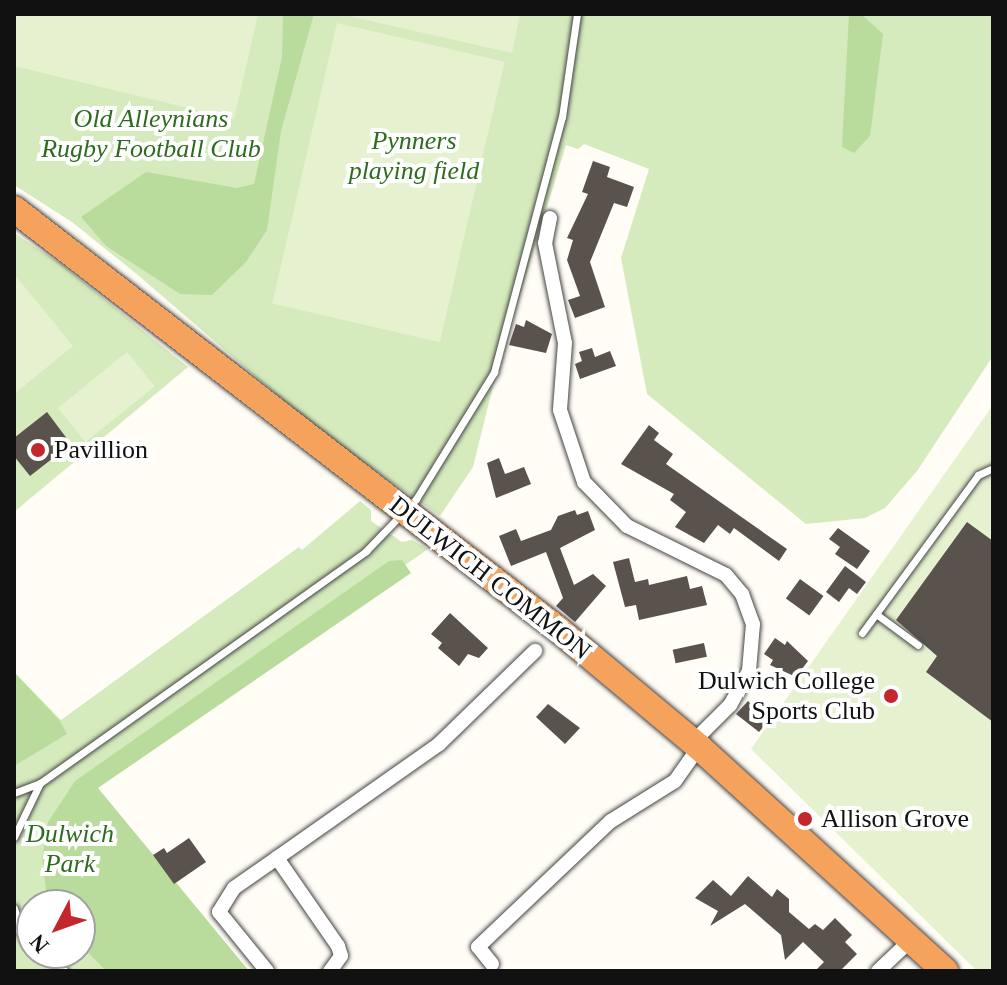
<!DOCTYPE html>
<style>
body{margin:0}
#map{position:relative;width:1007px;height:985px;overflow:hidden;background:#fffdf5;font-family:Georgia,serif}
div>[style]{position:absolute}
.green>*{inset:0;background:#d5ebbd}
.forest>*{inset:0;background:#b9dc9c}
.pitch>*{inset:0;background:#e6f2cf;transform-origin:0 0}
.building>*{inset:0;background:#5a524d;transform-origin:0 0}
.roads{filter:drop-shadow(0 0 2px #444) drop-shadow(0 0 2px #444)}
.lane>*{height:7px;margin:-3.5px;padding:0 3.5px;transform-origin:3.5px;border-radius:3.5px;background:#fff}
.street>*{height:14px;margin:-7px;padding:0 7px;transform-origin:7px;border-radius:7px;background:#fff}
.highway>*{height:26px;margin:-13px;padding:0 13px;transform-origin:13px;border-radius:13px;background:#f5a25d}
.dots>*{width:22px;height:22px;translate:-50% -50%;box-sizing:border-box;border:4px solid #fff;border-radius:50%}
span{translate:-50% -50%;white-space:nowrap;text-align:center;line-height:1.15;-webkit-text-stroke:8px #fff;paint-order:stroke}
.park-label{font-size:26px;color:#2f6b1f;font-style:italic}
.poi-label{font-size:26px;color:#111}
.left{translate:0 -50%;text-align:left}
.right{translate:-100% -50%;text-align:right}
.street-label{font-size:26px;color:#111}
.frame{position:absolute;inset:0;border:16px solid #111;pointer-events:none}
.north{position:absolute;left:16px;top:889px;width:80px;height:80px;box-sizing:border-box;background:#fff;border:2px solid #a0a0a0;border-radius:50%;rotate:229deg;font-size:22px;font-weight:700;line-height:32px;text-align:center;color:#111}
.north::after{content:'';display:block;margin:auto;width:28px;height:36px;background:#c4262e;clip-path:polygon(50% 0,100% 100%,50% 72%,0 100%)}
</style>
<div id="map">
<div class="green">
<i style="clip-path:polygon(14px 14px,993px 14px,993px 356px,917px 471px,885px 508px,865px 518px,806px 524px,647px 394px,621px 258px,649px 169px,584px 144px,578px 149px,566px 145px,497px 370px,473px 467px,440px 516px,319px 431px,139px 276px,72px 222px,14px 185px)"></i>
<i style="clip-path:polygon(14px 233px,61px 264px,188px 367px,14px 512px)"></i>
<i style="clip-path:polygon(evenodd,360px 501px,371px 510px,371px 521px,402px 542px,412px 540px,428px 549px,91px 786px,249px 971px,14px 971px,14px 672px,61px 720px,299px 547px,302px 550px,360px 501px,32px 905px,80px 905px,80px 953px,32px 953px,32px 905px)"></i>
</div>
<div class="forest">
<i style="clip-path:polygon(314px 14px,281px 131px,267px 230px,246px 262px,212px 295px,180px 294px,106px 246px,81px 217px,146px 172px,237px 188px,254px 184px,282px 57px,283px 16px)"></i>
<i style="clip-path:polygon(849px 14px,861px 14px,883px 34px,870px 136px,854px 153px,842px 147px)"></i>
<i style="clip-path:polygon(402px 560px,411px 573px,98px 788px,249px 971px,106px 971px,80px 944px,80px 905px,48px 905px,42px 859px,48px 822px,75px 781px,389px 561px)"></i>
<i style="clip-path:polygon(14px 672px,60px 721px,67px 734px,14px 766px)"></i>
</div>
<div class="pitch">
<i style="clip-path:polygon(14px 14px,258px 14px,234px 119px,14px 66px)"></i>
<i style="clip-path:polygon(340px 14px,520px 14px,512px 53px)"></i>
<i style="left:337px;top:23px;width:172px;height:288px;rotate:13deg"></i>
<i style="clip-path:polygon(14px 274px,73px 346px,14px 394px)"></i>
<i style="left:127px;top:352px;width:44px;height:89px;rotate:51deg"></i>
<i style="clip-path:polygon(993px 405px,993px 971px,977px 971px,751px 749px)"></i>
</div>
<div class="building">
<i style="clip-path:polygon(593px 161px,610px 167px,607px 177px,634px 187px,627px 207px,614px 203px,590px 262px,605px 307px,575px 318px,568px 300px,580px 296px,567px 260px,573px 240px,567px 238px,588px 194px,582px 192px)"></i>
<i style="clip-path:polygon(526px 320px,552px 334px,546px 353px,509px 345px,516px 324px,524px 327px)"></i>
<i style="clip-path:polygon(592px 348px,595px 357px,610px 351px,616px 366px,580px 379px,575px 364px,582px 361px,579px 352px)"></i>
<i style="clip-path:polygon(47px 412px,71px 444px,30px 476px,14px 456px,14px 438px)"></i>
<i style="clip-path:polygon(649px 425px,659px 433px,654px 440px,673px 454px,666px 464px,787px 549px,779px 561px,734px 528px,730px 534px,718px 525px,704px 543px,675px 527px,686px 512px,670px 500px,674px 494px,621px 464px)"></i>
<i style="clip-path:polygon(499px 458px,505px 474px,524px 467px,531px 484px,496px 498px,487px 463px)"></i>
<i style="clip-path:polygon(575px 510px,577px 515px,588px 511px,595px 530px,560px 548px,574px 585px,593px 574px,606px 586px,575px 622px,556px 606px,563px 598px,546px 552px,511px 566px,499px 536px,516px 529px,521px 541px,551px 530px,558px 516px)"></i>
<i style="clip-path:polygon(967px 522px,993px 541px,993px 722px,926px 672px,937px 656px,896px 620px)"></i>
<i style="clip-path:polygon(838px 528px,870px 551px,857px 569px,835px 554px,840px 547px,829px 539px)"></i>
<i style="clip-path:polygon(629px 558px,635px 582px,648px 579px,649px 585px,687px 576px,690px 589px,702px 586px,707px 605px,639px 620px,636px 605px,625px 607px,613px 562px)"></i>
<i style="clip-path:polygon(845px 566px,866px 582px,857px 594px,849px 588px,839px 602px,826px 592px)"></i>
<i style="left:800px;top:579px;width:29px;height:24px;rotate:36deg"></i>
<i style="clip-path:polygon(450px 613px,488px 648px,479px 658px,468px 654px,459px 666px,438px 648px,442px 643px,431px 634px)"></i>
<i style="clip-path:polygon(775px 638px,785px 645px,787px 641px,808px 661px,796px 677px,770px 665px,773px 660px,764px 654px)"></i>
<i style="left:704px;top:643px;width:14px;height:32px;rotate:78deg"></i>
<i style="clip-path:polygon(748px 701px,768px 721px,759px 732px,736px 714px)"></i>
<i style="clip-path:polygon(548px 704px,580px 728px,565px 744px,536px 717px)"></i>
<i style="clip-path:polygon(189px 838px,206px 862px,174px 884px,153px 855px,164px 848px,167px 853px)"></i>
<i style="clip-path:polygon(748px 876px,772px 897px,777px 889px,789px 899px,789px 912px,809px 929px,815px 924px,823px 930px,835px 918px,852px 935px,845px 942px,857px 954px,840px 971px,815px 971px,824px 962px,803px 942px,785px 960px,781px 935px,745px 904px,710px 926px,718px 911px,695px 898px,713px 880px,731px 896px)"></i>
</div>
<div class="roads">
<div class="lane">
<i style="left:876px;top:614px;width:52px;rotate:36.4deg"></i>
<i style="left:862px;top:633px;width:196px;rotate:-53.7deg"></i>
<i style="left:978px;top:475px;width:17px;rotate:-25deg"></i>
<i style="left:14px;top:793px;width:28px;rotate:-21deg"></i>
<i style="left:14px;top:837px;width:60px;rotate:-64.3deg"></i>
<i style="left:40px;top:783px;width:400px;rotate:-35.4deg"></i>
<i style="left:366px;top:551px;width:72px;rotate:-46.1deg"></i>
<i style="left:416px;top:499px;width:149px;rotate:-58.4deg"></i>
<i style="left:494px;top:372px;width:264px;rotate:-75.1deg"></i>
<i style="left:562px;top:117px;width:104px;rotate:-81.7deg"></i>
<i style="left:14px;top:908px;width:28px;rotate:72deg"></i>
<i style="left:14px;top:926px;width:25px;rotate:43deg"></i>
<i style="left:43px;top:953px;width:28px;rotate:39deg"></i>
</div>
<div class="street">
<i style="left:550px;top:218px;width:25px;rotate:101deg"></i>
<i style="left:545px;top:243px;width:102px;rotate:78.7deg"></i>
<i style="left:565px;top:343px;width:67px;rotate:94.3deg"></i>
<i style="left:560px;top:410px;width:76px;rotate:71.6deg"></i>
<i style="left:584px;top:482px;width:62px;rotate:45.7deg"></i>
<i style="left:627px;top:526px;width:110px;rotate:26.3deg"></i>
<i style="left:726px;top:575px;width:25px;rotate:50deg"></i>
<i style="left:742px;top:594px;width:32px;rotate:70deg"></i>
<i style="left:753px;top:624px;width:47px;rotate:94.9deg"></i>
<i style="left:749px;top:671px;width:39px;rotate:119deg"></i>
<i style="left:730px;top:705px;width:52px;rotate:135deg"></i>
<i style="left:277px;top:858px;width:198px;rotate:-35.1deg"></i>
<i style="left:439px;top:744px;width:134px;rotate:-44.1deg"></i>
<i style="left:492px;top:964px;width:22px;rotate:-129deg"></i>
<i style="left:478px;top:947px;width:183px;rotate:-43.5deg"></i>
<i style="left:611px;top:821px;width:75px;rotate:-32deg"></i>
<i style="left:675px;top:781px;width:42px;rotate:-54.8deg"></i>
<i style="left:267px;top:971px;width:76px;rotate:-129.1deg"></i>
<i style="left:219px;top:912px;width:28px;rotate:-58deg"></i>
<i style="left:234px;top:888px;width:52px;rotate:-34.9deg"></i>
<i style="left:277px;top:858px;width:107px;rotate:55.3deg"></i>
<i style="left:338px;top:946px;width:10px;rotate:73deg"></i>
<i style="left:341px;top:956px;width:19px;rotate:126deg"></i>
<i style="left:878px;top:971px;width:47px;rotate:-43.3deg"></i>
</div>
<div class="highway">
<i style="left:14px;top:209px;width:689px;rotate:37.69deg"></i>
<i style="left:559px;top:630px;width:182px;rotate:39.9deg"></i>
<i style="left:699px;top:747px;width:333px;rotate:42.3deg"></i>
</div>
</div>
<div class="dots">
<i style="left:38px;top:450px;background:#c4262e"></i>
<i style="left:891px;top:696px;background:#c4262e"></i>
<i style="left:805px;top:819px;background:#c4262e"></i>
</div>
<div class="park-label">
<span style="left:151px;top:134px">Old Alleynians<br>Rugby Football Club</span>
<span style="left:414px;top:156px">Pynners<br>playing field</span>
<span style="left:70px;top:849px">Dulwich<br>Park</span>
</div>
<div class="poi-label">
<span class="left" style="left:54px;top:450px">Pavillion</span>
<span class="right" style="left:875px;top:696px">Dulwich College<br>Sports Club</span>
<span class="left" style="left:821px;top:819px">Allison Grove</span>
</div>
<div class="street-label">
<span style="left:490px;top:578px;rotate:38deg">DULWICH COMMON</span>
</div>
<div class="frame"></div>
<div class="north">N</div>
</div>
